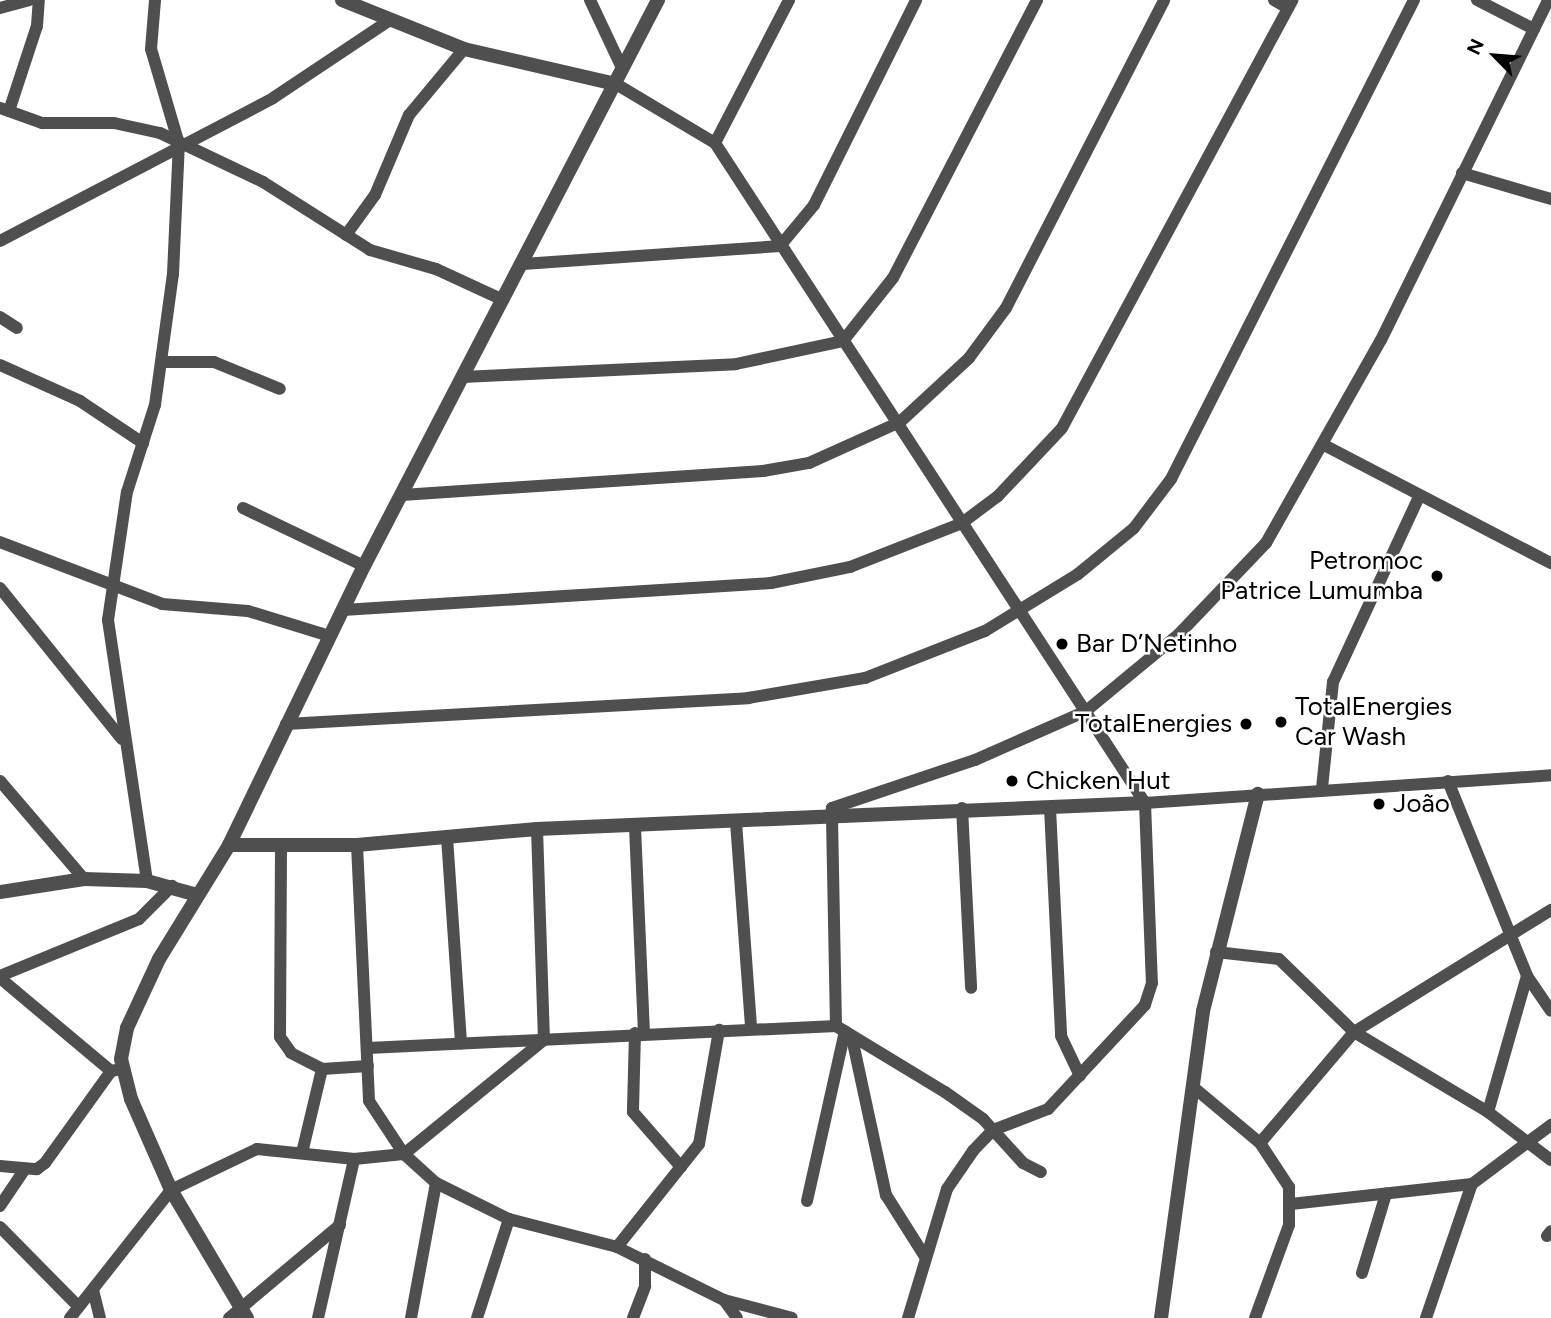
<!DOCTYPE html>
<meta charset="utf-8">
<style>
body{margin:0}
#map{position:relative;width:1551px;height:1318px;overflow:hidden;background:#fff;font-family:Figtree,sans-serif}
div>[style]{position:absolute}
.minor>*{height:12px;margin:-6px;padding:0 6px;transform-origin:6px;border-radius:6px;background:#4f4f4f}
.tertiary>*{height:14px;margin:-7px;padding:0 7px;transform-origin:7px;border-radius:7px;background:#4f4f4f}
.dots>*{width:19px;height:19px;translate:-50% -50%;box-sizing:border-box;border:4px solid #fff;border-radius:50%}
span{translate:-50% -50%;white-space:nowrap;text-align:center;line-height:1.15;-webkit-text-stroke:5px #fff;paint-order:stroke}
.poi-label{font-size:26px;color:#000}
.right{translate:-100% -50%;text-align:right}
.left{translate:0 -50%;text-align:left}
.north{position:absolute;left:1460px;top:21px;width:70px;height:70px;-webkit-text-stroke:5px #fff;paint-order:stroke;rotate:295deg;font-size:19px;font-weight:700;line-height:28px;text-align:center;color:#000}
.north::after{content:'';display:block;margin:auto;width:24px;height:32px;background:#000;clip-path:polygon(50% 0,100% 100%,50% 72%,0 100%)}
</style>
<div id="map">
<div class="minor">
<i style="left:590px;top:0;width:77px;rotate:64.8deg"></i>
<i style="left:1274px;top:0;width:16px;rotate:30deg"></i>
<i style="left:1477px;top:0;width:64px;rotate:27deg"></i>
<i style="left:0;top:8px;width:30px;rotate:-15deg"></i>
<i style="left:616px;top:84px;width:115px;rotate:30.8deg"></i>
<i style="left:715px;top:143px;width:788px;rotate:56.92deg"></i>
<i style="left:1145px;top:803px;width:180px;rotate:87.8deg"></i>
<i style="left:1152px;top:983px;width:23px;rotate:108deg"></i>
<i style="left:1145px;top:1005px;width:142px;rotate:133deg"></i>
<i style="left:1048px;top:1109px;width:59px;rotate:159.1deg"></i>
<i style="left:993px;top:1130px;width:29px;rotate:134deg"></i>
<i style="left:973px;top:1151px;width:46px;rotate:124.4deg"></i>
<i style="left:947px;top:1189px;width:135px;rotate:106.8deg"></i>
<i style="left:0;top:108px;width:45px;rotate:19.7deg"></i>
<i style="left:42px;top:123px;width:72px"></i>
<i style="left:114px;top:123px;width:47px;rotate:12.3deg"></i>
<i style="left:160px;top:133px;width:114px;rotate:25.4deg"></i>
<i style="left:263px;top:182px;width:127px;rotate:32.4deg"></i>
<i style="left:370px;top:250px;width:69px;rotate:16.1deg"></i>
<i style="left:436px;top:269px;width:74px;rotate:24.8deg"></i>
<i style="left:9px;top:111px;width:89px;rotate:-71.8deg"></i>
<i style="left:37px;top:26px;width:26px;rotate:-86deg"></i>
<i style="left:715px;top:143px;width:161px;rotate:-62.6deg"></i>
<i style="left:1462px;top:173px;width:93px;rotate:16.3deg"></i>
<i style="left:346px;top:235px;width:49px;rotate:-54.1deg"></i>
<i style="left:375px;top:195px;width:87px;rotate:-67deg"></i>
<i style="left:409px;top:115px;width:86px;rotate:-50.2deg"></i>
<i style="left:0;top:241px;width:308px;rotate:-27.6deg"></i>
<i style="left:273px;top:98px;width:141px;rotate:-33.7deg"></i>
<i style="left:523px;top:264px;width:258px;rotate:-4deg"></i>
<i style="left:780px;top:246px;width:53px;rotate:-50.3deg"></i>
<i style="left:814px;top:205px;width:229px;rotate:-63.5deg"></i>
<i style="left:0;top:317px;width:20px;rotate:33deg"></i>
<i style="left:163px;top:362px;width:51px"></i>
<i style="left:214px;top:362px;width:71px;rotate:22.2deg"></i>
<i style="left:0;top:365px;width:88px;rotate:24.2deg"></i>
<i style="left:80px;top:401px;width:76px;rotate:33.7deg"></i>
<i style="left:463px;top:377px;width:273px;rotate:-2.7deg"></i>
<i style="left:736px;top:364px;width:109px;rotate:-12.1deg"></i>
<i style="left:843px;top:341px;width:80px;rotate:-51.6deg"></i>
<i style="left:893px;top:278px;width:313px;rotate:-62.6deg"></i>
<i style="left:1324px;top:445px;width:256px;rotate:27.5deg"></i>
<i style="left:402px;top:495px;width:362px;rotate:-3.8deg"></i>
<i style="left:763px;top:471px;width:47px;rotate:-9.9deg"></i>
<i style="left:809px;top:463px;width:100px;rotate:-24.3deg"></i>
<i style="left:900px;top:422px;width:94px;rotate:-42.8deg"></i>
<i style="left:969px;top:358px;width:62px;rotate:-53.5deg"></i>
<i style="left:1006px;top:308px;width:346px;rotate:-62.8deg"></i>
<i style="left:243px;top:508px;width:134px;rotate:25.6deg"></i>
<i style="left:0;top:542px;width:173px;rotate:20.9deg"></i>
<i style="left:162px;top:604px;width:86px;rotate:4.7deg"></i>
<i style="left:248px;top:611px;width:86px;rotate:17deg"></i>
<i style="left:0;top:588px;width:194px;rotate:51.1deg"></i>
<i style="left:343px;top:610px;width:429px;rotate:-3.6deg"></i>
<i style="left:771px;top:583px;width:81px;rotate:-11.4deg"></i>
<i style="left:850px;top:567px;width:120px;rotate:-21.4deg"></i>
<i style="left:962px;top:523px;width:45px;rotate:-36.9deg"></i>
<i style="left:998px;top:496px;width:93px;rotate:-46.7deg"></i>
<i style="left:1062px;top:428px;width:486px;rotate:-61.7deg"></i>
<i style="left:286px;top:724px;width:463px;rotate:-3.2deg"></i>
<i style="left:748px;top:698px;width:119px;rotate:-9.7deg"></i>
<i style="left:865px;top:678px;width:129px;rotate:-21.4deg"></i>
<i style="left:985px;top:631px;width:109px;rotate:-31.5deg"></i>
<i style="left:1078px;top:574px;width:72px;rotate:-39.4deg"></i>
<i style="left:1134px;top:528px;width:61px;rotate:-52.9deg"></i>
<i style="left:1171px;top:479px;width:537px;rotate:-63.1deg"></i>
<i style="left:0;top:781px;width:129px;rotate:49.4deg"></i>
<i style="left:1448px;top:781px;width:210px;rotate:67.9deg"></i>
<i style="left:1527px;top:976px;width:42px;rotate:55.6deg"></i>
<i style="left:1322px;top:788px;width:107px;rotate:-84.1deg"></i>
<i style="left:1333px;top:682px;width:204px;rotate:-65.1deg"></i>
<i style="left:1145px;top:803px;width:407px;rotate:-3.9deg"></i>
<i style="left:962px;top:808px;width:180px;rotate:87.1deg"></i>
<i style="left:1050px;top:808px;width:228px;rotate:87.2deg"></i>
<i style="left:1061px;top:1036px;width:44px;rotate:64.6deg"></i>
<i style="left:736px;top:822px;width:206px;rotate:85.8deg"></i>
<i style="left:635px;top:827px;width:206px;rotate:87.5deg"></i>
<i style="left:447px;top:837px;width:207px;rotate:86.1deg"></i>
<i style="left:357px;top:845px;width:256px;rotate:87.3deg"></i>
<i style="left:369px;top:1101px;width:64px;rotate:56.6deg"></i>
<i style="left:404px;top:1154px;width:43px;rotate:42.2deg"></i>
<i style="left:436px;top:1183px;width:81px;rotate:26.3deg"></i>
<i style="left:509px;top:1219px;width:112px;rotate:14.5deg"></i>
<i style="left:617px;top:1247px;width:119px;rotate:26.4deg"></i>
<i style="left:724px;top:1300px;width:70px;rotate:14.8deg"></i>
<i style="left:281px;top:847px;width:190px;rotate:90.3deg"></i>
<i style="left:280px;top:1037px;width:19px;rotate:55deg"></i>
<i style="left:291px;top:1053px;width:35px;rotate:27deg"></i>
<i style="left:322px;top:1069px;width:46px;rotate:-3.7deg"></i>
<i style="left:147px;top:881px;width:264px;rotate:-98.5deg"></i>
<i style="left:108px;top:620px;width:129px;rotate:-81.6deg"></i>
<i style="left:127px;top:492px;width:91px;rotate:-72.2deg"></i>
<i style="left:155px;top:405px;width:132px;rotate:-82.2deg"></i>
<i style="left:173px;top:274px;width:130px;rotate:-87.4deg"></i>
<i style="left:179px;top:144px;width:99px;rotate:-106.4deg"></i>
<i style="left:151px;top:49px;width:49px;rotate:-85.3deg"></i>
<i style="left:1216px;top:952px;width:63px;rotate:6.3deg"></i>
<i style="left:1279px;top:959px;width:105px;rotate:44.2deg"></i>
<i style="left:1354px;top:1032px;width:156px;rotate:30.8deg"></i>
<i style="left:1488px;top:1112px;width:79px;rotate:37.3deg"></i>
<i style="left:0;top:976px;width:150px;rotate:-22.3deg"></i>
<i style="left:139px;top:919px;width:47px;rotate:-45deg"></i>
<i style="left:0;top:978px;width:145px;rotate:40deg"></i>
<i style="left:836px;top:1026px;width:218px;rotate:-91.1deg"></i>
<i style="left:832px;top:808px;width:151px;rotate:-18.6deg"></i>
<i style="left:975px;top:760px;width:121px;rotate:-23.8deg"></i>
<i style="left:1086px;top:711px;width:121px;rotate:-39.6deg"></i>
<i style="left:1179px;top:634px;width:126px;rotate:-46.3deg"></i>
<i style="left:1266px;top:543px;width:233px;rotate:-60.5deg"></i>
<i style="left:1381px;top:340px;width:379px;rotate:-63.8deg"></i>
<i style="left:635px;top:1033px;width:79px;rotate:91.5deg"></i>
<i style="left:633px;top:1112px;width:73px;rotate:48.9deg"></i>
<i style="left:852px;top:1038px;width:161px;rotate:77.8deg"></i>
<i style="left:886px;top:1195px;width:71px;rotate:57.7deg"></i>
<i style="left:368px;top:1048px;width:469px;rotate:-2.7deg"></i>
<i style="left:836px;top:1026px;width:127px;rotate:31.2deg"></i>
<i style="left:945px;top:1092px;width:47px;rotate:35.4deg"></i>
<i style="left:983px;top:1119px;width:59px;rotate:47.7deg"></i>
<i style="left:1023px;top:1163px;width:20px;rotate:27deg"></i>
<i style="left:1192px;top:1086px;width:89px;rotate:40deg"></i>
<i style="left:1260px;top:1143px;width:53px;rotate:56.6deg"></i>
<i style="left:1289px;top:1187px;width:38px;rotate:90deg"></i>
<i style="left:1289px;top:1225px;width:99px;rotate:110.1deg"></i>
<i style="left:1488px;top:1112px;width:141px;rotate:-74deg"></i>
<i style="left:1260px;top:1143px;width:145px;rotate:-49.7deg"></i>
<i style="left:1354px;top:1032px;width:232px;rotate:-31.8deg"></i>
<i style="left:302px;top:1153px;width:86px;rotate:-76.6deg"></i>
<i style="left:0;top:1166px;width:37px;rotate:5deg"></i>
<i style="left:37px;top:1169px;width:10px;rotate:-37deg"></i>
<i style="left:45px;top:1163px;width:113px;rotate:-54.3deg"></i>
<i style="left:111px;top:1071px;width:10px;rotate:-11deg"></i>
<i style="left:807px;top:1201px;width:174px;rotate:-77.4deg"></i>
<i style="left:1291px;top:1204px;width:182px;rotate:-6.3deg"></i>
<i style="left:0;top:1206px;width:45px;rotate:-56deg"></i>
<i style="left:0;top:1227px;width:112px;rotate:45.4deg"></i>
<i style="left:1547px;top:1236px;width:6px;rotate:-51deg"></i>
<i style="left:617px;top:1247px;width:132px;rotate:-51.5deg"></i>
<i style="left:699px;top:1144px;width:116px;rotate:-80deg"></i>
<i style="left:1362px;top:1273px;width:83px;rotate:-73.1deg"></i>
<i style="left:93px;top:1290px;width:29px;rotate:76deg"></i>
<i style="left:724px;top:1300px;width:22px;rotate:54deg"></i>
<i style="left:70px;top:1318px;width:163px;rotate:-51.7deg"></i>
<i style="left:171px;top:1190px;width:95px;rotate:-25.5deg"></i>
<i style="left:257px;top:1149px;width:98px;rotate:5.9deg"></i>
<i style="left:354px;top:1159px;width:50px;rotate:-5.7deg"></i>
<i style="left:404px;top:1154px;width:181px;rotate:-39.2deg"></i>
<i style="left:544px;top:1040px;width:211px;rotate:-91.9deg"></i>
<i style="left:229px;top:1318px;width:145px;rotate:-40deg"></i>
<i style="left:318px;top:1318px;width:163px;rotate:-77.2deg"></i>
<i style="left:411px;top:1318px;width:137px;rotate:-79.5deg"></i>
<i style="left:477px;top:1318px;width:104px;rotate:-72.1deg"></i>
<i style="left:633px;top:1318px;width:34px;rotate:-69deg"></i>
<i style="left:645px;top:1286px;width:27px;rotate:-90deg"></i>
<i style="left:1426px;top:1318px;width:142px;rotate:-71.1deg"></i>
<i style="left:1472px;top:1184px;width:99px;rotate:-36.8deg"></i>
</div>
<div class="tertiary">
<i style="left:342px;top:0;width:131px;rotate:21.9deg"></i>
<i style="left:464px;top:49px;width:156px;rotate:13deg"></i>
<i style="left:229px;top:845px;width:128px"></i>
<i style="left:357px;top:845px;width:181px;rotate:-5.1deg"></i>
<i style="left:537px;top:829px;width:609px;rotate:-2.45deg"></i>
<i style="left:0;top:892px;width:85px;rotate:-8.8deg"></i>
<i style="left:84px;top:879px;width:63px;rotate:1.8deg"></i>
<i style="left:147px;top:881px;width:52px;rotate:15.6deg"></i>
<i style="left:247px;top:1318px;width:149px;rotate:-120.7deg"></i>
<i style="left:171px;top:1190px;width:99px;rotate:-113.7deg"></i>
<i style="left:131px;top:1099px;width:41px;rotate:-104deg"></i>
<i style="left:121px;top:1059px;width:32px;rotate:-79deg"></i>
<i style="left:127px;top:1028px;width:76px;rotate:-65.1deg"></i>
<i style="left:159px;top:959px;width:134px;rotate:-58.4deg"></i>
<i style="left:229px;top:845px;width:310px;rotate:-64.2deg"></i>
<i style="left:364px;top:566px;width:638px;rotate:-62.55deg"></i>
<i style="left:1161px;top:1318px;width:310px;rotate:-82.2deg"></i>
<i style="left:1203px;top:1011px;width:224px;rotate:-75.8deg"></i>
</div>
<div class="dots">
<i style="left:1437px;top:576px;background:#000"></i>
<i style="left:1062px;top:644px;background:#000"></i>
<i style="left:1281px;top:722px;background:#000"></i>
<i style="left:1246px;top:724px;background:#000"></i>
<i style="left:1012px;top:781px;background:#000"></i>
<i style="left:1379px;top:804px;background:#000"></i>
</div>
<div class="poi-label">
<span class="right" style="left:1423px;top:576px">Petromoc<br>Patrice Lumumba</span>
<span class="left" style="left:1076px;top:644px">Bar D’Netinho</span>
<span class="left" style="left:1295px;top:722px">TotalEnergies<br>Car Wash</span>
<span class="right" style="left:1232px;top:724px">TotalEnergies</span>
<span class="left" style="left:1026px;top:781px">Chicken Hut</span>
<span class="left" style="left:1393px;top:804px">João</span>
</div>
<div class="north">N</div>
</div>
